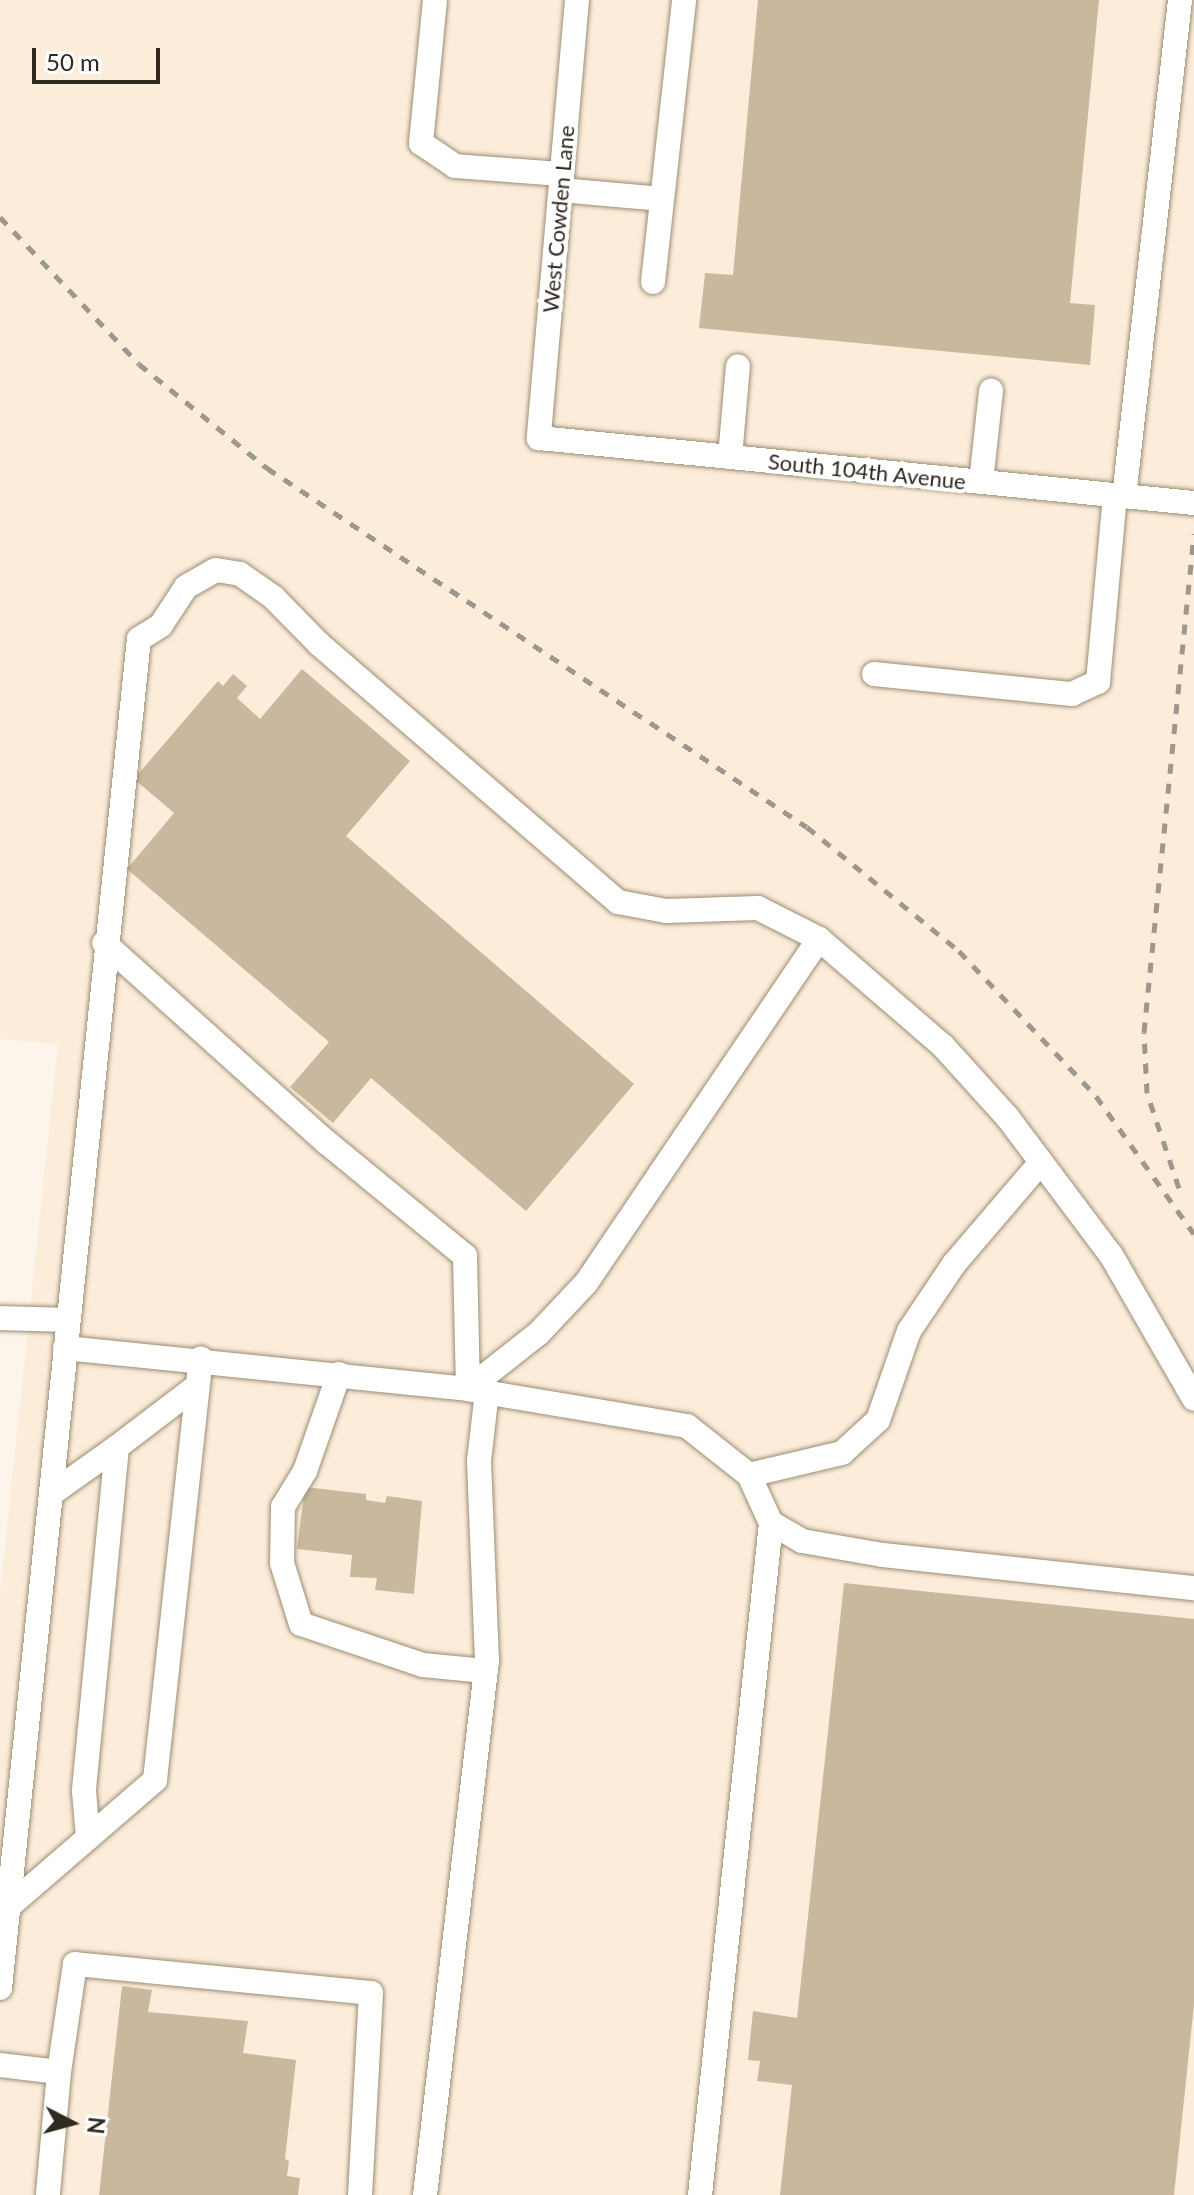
<!DOCTYPE html>
<style>
body{margin:0}
#map{position:relative;width:1194px;height:2195px;overflow:hidden;background:#fdf5eb;font-family:Lato,sans-serif}
div>[style]{position:absolute}
.built>*{inset:0;background:#fbedda}
.building>*{inset:0;background:#cab89e}
.roads{filter:drop-shadow(0 0 2px #9d8c73) drop-shadow(0 0 2px #9d8c73)}
.minor>*{height:24px;margin:-12px;padding:0 12px;transform-origin:12px;border-radius:12px;background:#fff}
.rail>*{height:5px;margin-top:-2.5px;transform-origin:0;background:repeating-linear-gradient(90deg,#9e978d 0 10px,transparent 0 20px)}
span{translate:-50% -50%;white-space:nowrap;text-align:center;line-height:1.15;-webkit-text-stroke:8px #fff;paint-order:stroke}
.street-label{font-size:22px;color:#2f291f}
.north{position:absolute;left:32px;top:2083px;width:80px;height:80px;-webkit-text-stroke:6px #fff;paint-order:stroke;rotate:96deg;font-size:22px;font-weight:700;line-height:32px;text-align:center;color:#2f291f}
.north::after{content:'';display:block;margin:auto;width:28px;height:36px;background:#2f291f;clip-path:polygon(50% 0,100% 100%,50% 72%,0 100%)}
.scale{position:absolute;left:32px;top:48px;width:128px;height:36px;box-sizing:border-box;border:4px solid #2f291f;border-top:0;padding-left:10px;font-size:24px;line-height:28px;white-space:nowrap;color:#2f291f;-webkit-text-stroke:6px #fff;paint-order:stroke}
</style>
<div id="map">
<div class="built">
<i style="clip-path:polygon(0 0,1194px 0,1194px 2195px,0 2195px,0 1595px,58px 1044px,0 1039px)"></i>
</div>
<div class="building">
<i style="clip-path:polygon(758px 0,1099px 0,1070px 303px,1095px 305px,1090px 365px,699px 328px,705px 273px,733px 275px)"></i>
<i style="clip-path:polygon(302px 669px,410px 761px,346px 836px,634px 1084px,526px 1211px,371px 1078px,333px 1123px,290px 1087px,329px 1042px,127px 869px,174px 813px,134px 779px,218px 681px,223px 686px,233px 674px,247px 686px,237px 698px,260px 719px)"></i>
<i style="clip-path:polygon(305px 1487px,366px 1494px,366px 1500px,385px 1503px,387px 1496px,422px 1501px,414px 1594px,375px 1590px,377px 1578px,350px 1577px,352px 1555px,297px 1549px)"></i>
<i style="clip-path:polygon(844px 1583px,1194px 1619px,1194px 2005px,1174px 2195px,780px 2195px,792px 2085px,757px 2081px,760px 2061px,748px 2060px,753px 2011px,797px 2018px)"></i>
<i style="clip-path:polygon(122px 1986px,152px 1990px,148px 2012px,248px 2021px,243px 2053px,296px 2060px,285px 2159px,289px 2161px,287px 2176px,300px 2178px,298px 2195px,99px 2195px)"></i>
</div>
<div class="roads">
<div class="minor">
<i style="left:435px;top:0;width:144px;rotate:95.6deg"></i>
<i style="left:421px;top:143px;width:41px;rotate:34.1deg"></i>
<i style="left:455px;top:166px;width:107px;rotate:4.3deg"></i>
<i style="left:577px;top:0;width:440px;rotate:95deg"></i>
<i style="left:539px;top:438px;width:658px;rotate:5.67deg"></i>
<i style="left:561px;top:190px;width:101px;rotate:5.1deg"></i>
<i style="left:653px;top:282px;width:284px;rotate:-83.7deg"></i>
<i style="left:730px;top:457px;width:91px;rotate:-85deg"></i>
<i style="left:981px;top:482px;width:92px;rotate:-83.7deg"></i>
<i style="left:1124px;top:497px;width:500px;rotate:-83.57deg"></i>
<i style="left:874px;top:674px;width:199px;rotate:5.8deg"></i>
<i style="left:1072px;top:694px;width:29px;rotate:-25deg"></i>
<i style="left:1098px;top:682px;width:187px;rotate:-84.8deg"></i>
<i style="left:819px;top:939px;width:164px;rotate:40.8deg"></i>
<i style="left:943px;top:1046px;width:97px;rotate:47.9deg"></i>
<i style="left:1008px;top:1118px;width:171px;rotate:53.1deg"></i>
<i style="left:1111px;top:1255px;width:166px;rotate:60deg"></i>
<i style="left:0;top:1318px;width:67px;rotate:1.7deg"></i>
<i style="left:65px;top:1348px;width:405px;rotate:5.8deg"></i>
<i style="left:468px;top:1389px;width:133px;rotate:-91.3deg"></i>
<i style="left:465px;top:1256px;width:180px;rotate:-140.6deg"></i>
<i style="left:326px;top:1142px;width:298px;rotate:-138.1deg"></i>
<i style="left:339px;top:1374px;width:103px;rotate:109.3deg"></i>
<i style="left:305px;top:1471px;width:42px;rotate:121.4deg"></i>
<i style="left:283px;top:1507px;width:56px;rotate:91deg"></i>
<i style="left:282px;top:1563px;width:64px;rotate:72.7deg"></i>
<i style="left:301px;top:1624px;width:129px;rotate:18.6deg"></i>
<i style="left:423px;top:1665px;width:62px;rotate:5.5deg"></i>
<i style="left:472px;top:1390px;width:218px;rotate:9.5deg"></i>
<i style="left:687px;top:1426px;width:79px;rotate:38.3deg"></i>
<i style="left:749px;top:1475px;width:53px;rotate:65.4deg"></i>
<i style="left:771px;top:1523px;width:36px;rotate:30deg"></i>
<i style="left:802px;top:1541px;width:82px;rotate:9.8deg"></i>
<i style="left:883px;top:1555px;width:313px;rotate:6.1deg"></i>
<i style="left:117px;top:1447px;width:101px;rotate:-37.3deg"></i>
<i style="left:749px;top:1475px;width:96px;rotate:-13.3deg"></i>
<i style="left:842px;top:1453px;width:49px;rotate:-42.5deg"></i>
<i style="left:878px;top:1420px;width:94px;rotate:-70.8deg"></i>
<i style="left:909px;top:1331px;width:81px;rotate:-56.1deg"></i>
<i style="left:954px;top:1264px;width:134px;rotate:-49.5deg"></i>
<i style="left:51px;top:1494px;width:81px;rotate:-35.5deg"></i>
<i style="left:117px;top:1447px;width:346px;rotate:95.5deg"></i>
<i style="left:84px;top:1791px;width:47px;rotate:85.1deg"></i>
<i style="left:8px;top:1907px;width:194px;rotate:-40.8deg"></i>
<i style="left:155px;top:1780px;width:424px;rotate:-83.8deg"></i>
<i style="left:0;top:1988px;width:1356px;rotate:-84.12deg"></i>
<i style="left:139px;top:639px;width:26px;rotate:-32deg"></i>
<i style="left:161px;top:625px;width:45px;rotate:-56.7deg"></i>
<i style="left:186px;top:587px;width:34px;rotate:-30deg"></i>
<i style="left:216px;top:570px;width:24px;rotate:9deg"></i>
<i style="left:240px;top:574px;width:40px;rotate:34.9deg"></i>
<i style="left:273px;top:597px;width:66px;rotate:45.6deg"></i>
<i style="left:319px;top:644px;width:395px;rotate:40.8deg"></i>
<i style="left:618px;top:902px;width:49px;rotate:10.6deg"></i>
<i style="left:666px;top:911px;width:92px;rotate:-1.9deg"></i>
<i style="left:758px;top:908px;width:68px;rotate:26.9deg"></i>
<i style="left:819px;top:939px;width:415px;rotate:124.1deg"></i>
<i style="left:586px;top:1283px;width:69px;rotate:133.2deg"></i>
<i style="left:539px;top:1333px;width:90px;rotate:141.7deg"></i>
<i style="left:0;top:2065px;width:59px;rotate:6.8deg"></i>
<i style="left:59px;top:2072px;width:109px;rotate:-81.6deg"></i>
<i style="left:75px;top:1964px;width:297px;rotate:5.6deg"></i>
<i style="left:371px;top:1993px;width:202px;rotate:93.1deg"></i>
<i style="left:48px;top:2193px;width:121px;rotate:-84.8deg"></i>
<i style="left:425px;top:2195px;width:538px;rotate:-83.38deg"></i>
<i style="left:487px;top:1661px;width:200px;rotate:-92.3deg"></i>
<i style="left:479px;top:1461px;width:69px;rotate:-83.4deg"></i>
<i style="left:700px;top:2195px;width:676px;rotate:-83.97deg"></i>
</div>
</div>
<div class="rail">
<i style="left:0;top:217px;width:202px;rotate:46.6deg"></i>
<i style="left:139px;top:364px;width:165px;rotate:39.1deg"></i>
<i style="left:267px;top:468px;width:648px;rotate:33.62deg"></i>
<i style="left:807px;top:827px;width:196px;rotate:39.2deg"></i>
<i style="left:959px;top:951px;width:199px;rotate:46.6deg"></i>
<i style="left:1096px;top:1096px;width:169px;rotate:54.6deg"></i>
<i style="left:1179px;top:1188px;width:100px;rotate:-108.6deg"></i>
<i style="left:1147px;top:1093px;width:61px;rotate:-92.8deg"></i>
<i style="left:1144px;top:1032px;width:501px;rotate:-84.27deg"></i>
</div>
<div class="street-label">
<span style="left:558px;top:219px;rotate:-85deg">West Cowden Lane</span>
<span style="left:867px;top:471px;rotate:6deg">South 104th Avenue</span>
</div>
<div class="north">N</div>
<div class="scale">50 m</div>
</div>
